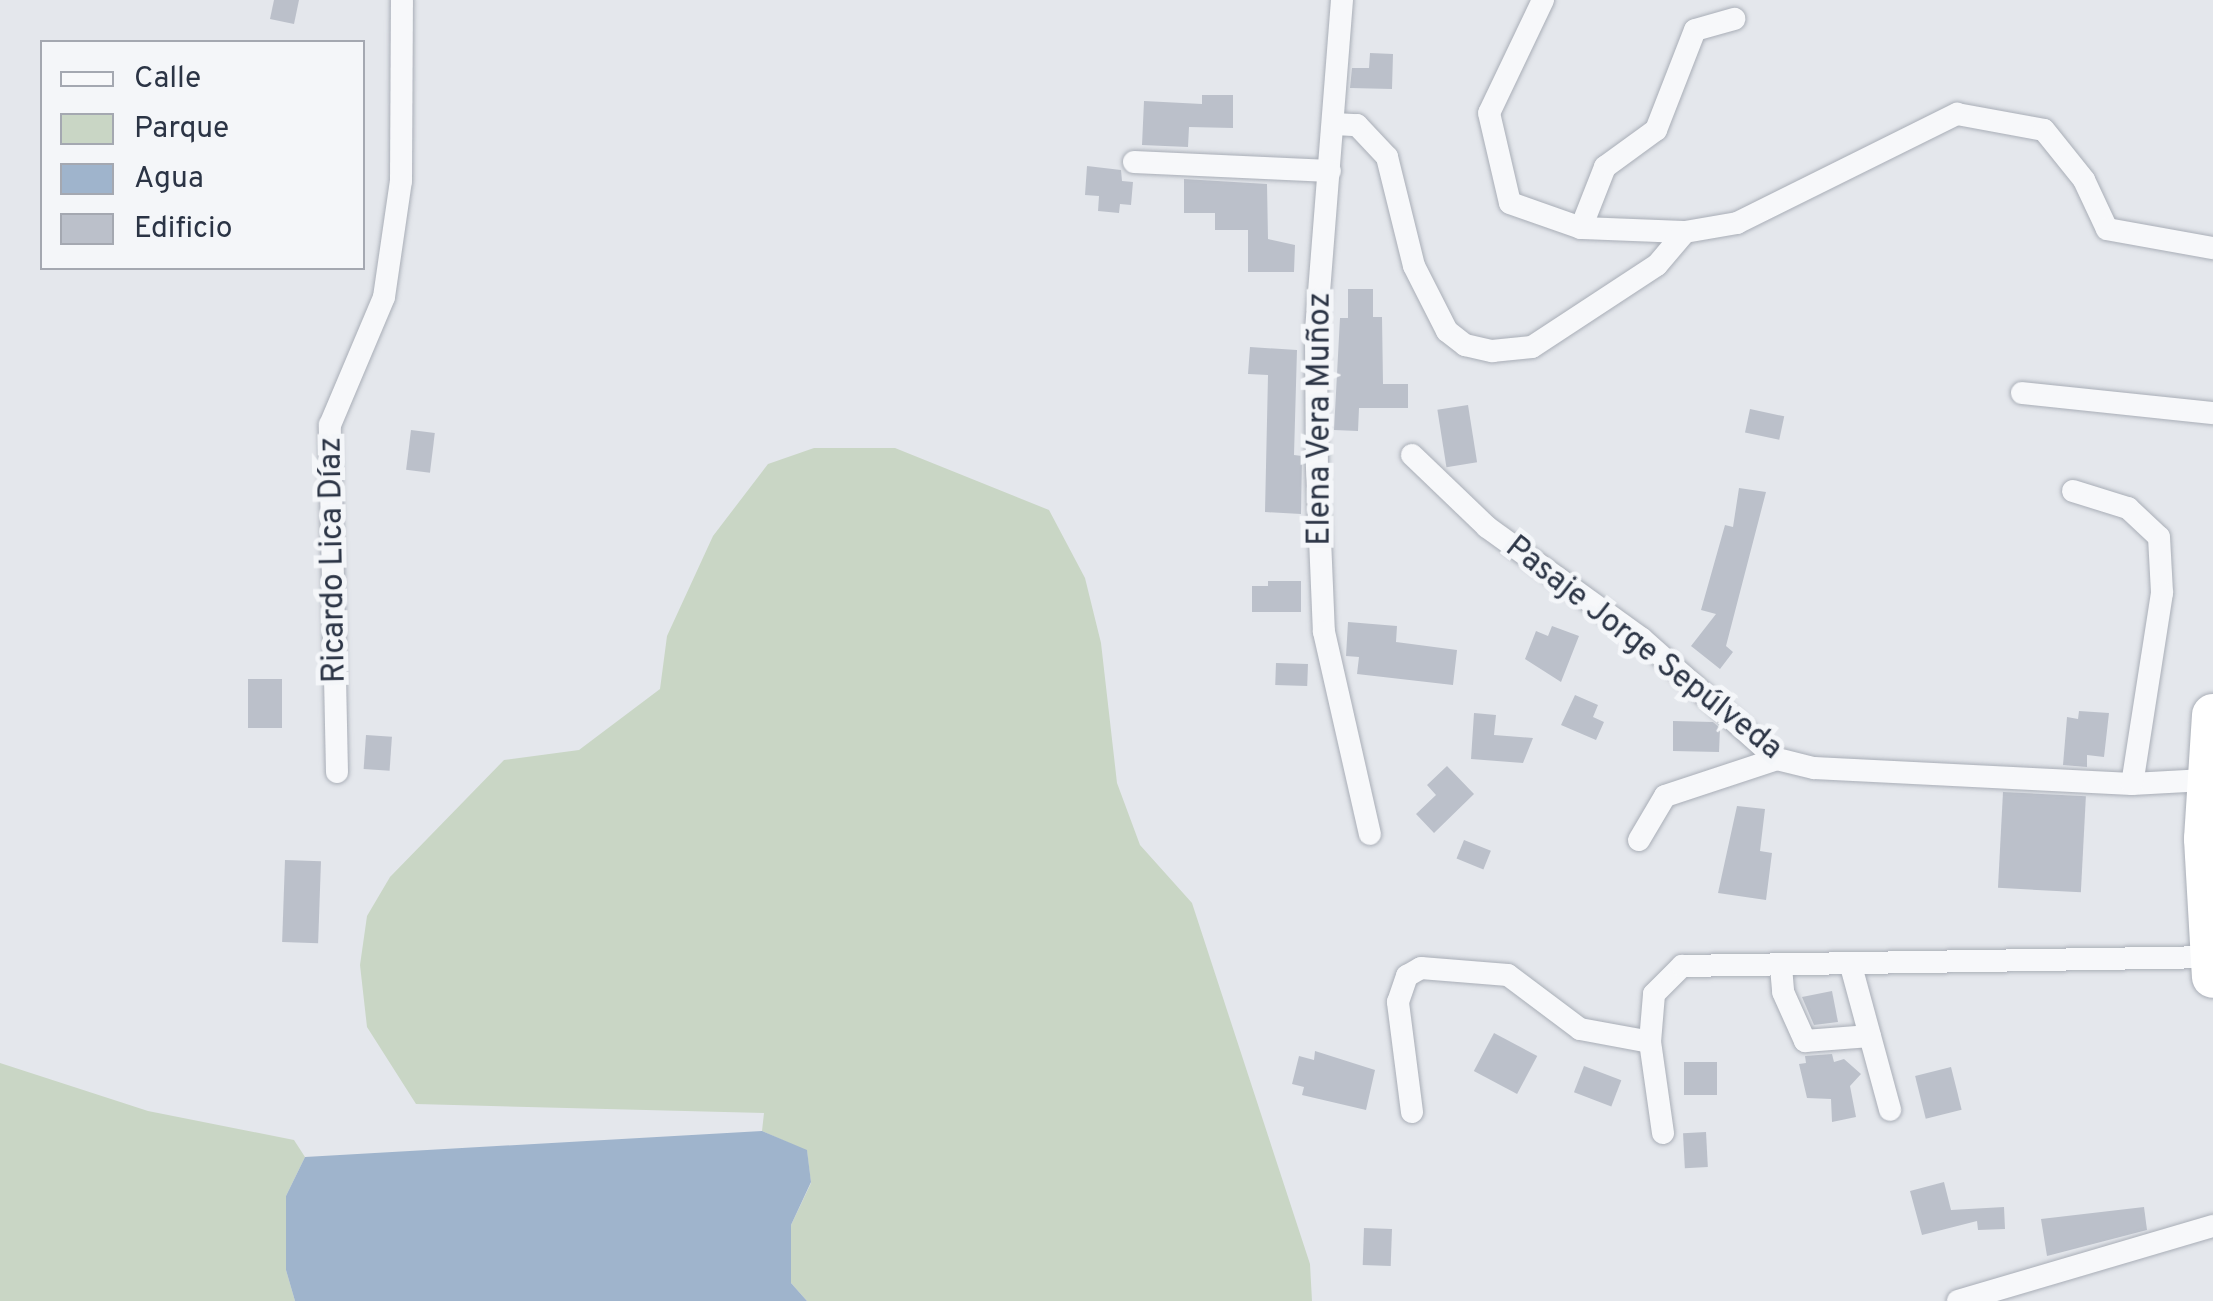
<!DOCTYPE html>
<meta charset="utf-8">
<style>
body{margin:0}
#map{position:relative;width:2213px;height:1301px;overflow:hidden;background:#e4e7ec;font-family:Overpass,sans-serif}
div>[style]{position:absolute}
.green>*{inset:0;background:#c9d6c5}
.water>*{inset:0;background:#9fb4cc}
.building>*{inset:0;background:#bbc0ca;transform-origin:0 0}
.roads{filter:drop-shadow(0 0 2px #a9aeb7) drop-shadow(0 0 2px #a9aeb7)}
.street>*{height:22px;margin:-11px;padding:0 11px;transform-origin:11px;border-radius:11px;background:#f7f8fa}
.highway>*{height:42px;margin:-21px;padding:0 21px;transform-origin:21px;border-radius:21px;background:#fff}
span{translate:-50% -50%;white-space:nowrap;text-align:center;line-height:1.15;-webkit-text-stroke:10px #f4f6f9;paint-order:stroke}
.street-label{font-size:32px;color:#2b3445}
.legend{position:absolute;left:40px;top:40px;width:325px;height:230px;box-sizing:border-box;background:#f4f6f9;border:2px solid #a4a8b1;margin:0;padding:12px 18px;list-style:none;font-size:30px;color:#2b3445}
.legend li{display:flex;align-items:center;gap:20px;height:50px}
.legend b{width:50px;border:2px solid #a4a8b1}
</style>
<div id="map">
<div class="green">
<i style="clip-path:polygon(814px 448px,895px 448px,1049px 510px,1085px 578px,1101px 643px,1117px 783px,1140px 845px,1192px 903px,1310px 1264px,1312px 1301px,807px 1301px,791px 1283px,791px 1225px,811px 1183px,807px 1151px,762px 1131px,764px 1113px,416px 1104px,367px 1027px,360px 965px,367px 916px,390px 877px,504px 760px,579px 750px,660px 689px,667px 636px,713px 536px,768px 464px)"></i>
<i style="clip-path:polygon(0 1063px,148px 1111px,294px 1140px,305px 1157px,286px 1196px,286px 1270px,295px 1301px,0 1301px)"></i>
</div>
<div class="water">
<i style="clip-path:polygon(762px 1131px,807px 1150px,811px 1182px,791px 1225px,791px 1283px,807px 1301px,295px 1301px,286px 1270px,286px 1196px,305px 1157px)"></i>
</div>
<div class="building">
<i style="clip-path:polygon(274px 0,299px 0,294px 24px,270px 19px)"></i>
<i style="clip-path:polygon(1370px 53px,1393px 54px,1392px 89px,1350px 88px,1352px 68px,1369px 68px)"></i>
<i style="clip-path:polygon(1202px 95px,1233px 95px,1233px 128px,1189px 127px,1188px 147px,1142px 145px,1144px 101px,1202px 104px)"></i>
<i style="clip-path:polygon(1087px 166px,1121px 170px,1122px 181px,1133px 182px,1131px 205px,1120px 204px,1119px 213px,1098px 211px,1099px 196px,1085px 195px)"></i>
<i style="clip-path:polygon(1184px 179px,1267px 184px,1268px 239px,1295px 245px,1294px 272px,1248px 272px,1248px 230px,1215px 230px,1215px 213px,1184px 213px)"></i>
<i style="clip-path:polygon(1348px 289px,1373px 289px,1373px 317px,1382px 317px,1383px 384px,1408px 384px,1408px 408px,1359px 408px,1358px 431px,1334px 430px,1340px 318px,1348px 318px)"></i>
<i style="clip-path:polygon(1250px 347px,1297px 350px,1294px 455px,1302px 456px,1301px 514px,1265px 512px,1268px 375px,1248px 374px)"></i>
<i style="left:1468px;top:405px;width:58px;height:31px;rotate:81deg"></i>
<i style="left:1750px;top:409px;width:35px;height:24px;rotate:12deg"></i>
<i style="left:411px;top:430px;width:24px;height:40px;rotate:7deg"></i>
<i style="clip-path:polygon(1739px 488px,1766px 492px,1726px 646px,1733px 652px,1720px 669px,1691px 646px,1716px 614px,1701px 610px,1725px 525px,1733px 527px)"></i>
<i style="clip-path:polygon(1268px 581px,1301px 581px,1301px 612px,1252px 612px,1252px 586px,1268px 586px)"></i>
<i style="clip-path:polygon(1348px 622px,1397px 626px,1396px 642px,1457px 650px,1453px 685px,1357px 674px,1359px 657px,1346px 656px)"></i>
<i style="clip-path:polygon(1552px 626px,1579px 636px,1561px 682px,1525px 659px,1536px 631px,1548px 636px)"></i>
<i style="left:1276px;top:663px;width:32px;height:22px;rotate:2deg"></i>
<i style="left:282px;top:679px;width:49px;height:34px;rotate:90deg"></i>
<i style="clip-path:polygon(1575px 695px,1598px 705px,1593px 717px,1604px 722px,1596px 740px,1561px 725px)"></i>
<i style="clip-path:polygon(2079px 711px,2109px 713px,2104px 757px,2087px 755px,2087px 767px,2063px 765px,2067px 717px,2078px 719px)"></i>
<i style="clip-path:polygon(1474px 713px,1496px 715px,1494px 735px,1533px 738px,1523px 763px,1471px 759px)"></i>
<i style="clip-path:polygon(1673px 721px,1713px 722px,1720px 728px,1719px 752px,1673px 751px)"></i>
<i style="left:366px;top:735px;width:26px;height:34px;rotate:4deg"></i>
<i style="clip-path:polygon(1447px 766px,1474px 794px,1434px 833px,1416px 814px,1436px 795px,1427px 785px)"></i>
<i style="left:2003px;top:792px;width:83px;height:96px;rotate:3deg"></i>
<i style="clip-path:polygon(1737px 806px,1765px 809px,1760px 851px,1772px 853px,1766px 900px,1718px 893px)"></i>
<i style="left:1464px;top:840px;width:29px;height:20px;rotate:22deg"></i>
<i style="left:285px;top:860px;width:36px;height:82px;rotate:2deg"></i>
<i style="clip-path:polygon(1832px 991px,1838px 1022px,1814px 1025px,1802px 997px)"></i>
<i style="left:1494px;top:1033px;width:49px;height:43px;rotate:28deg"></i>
<i style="clip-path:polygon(1315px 1051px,1375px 1070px,1366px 1110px,1302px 1095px,1304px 1087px,1292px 1084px,1299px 1056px,1314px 1060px)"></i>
<i style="clip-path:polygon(1832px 1054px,1834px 1062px,1844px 1059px,1861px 1074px,1850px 1086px,1856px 1117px,1832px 1122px,1831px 1099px,1807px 1098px,1799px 1064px,1806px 1063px,1805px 1056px)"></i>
<i style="left:1684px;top:1062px;width:33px;height:33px"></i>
<i style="left:1584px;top:1066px;width:40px;height:28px;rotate:21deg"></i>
<i style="left:1951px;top:1067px;width:44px;height:37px;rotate:76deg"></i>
<i style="left:1706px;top:1132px;width:35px;height:23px;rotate:87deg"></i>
<i style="clip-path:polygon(1944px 1182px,1951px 1210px,2004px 1207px,2005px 1229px,1978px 1230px,1977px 1221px,1922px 1235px,1910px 1191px)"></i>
<i style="clip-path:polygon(2144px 1207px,2147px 1230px,2047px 1256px,2041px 1219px)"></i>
<i style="left:1364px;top:1228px;width:28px;height:37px;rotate:2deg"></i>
</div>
<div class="roads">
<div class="street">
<i style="left:1342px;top:0;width:335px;rotate:94.5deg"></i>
<i style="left:1316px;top:334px;width:133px;rotate:89.6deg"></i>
<i style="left:1317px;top:467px;width:165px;rotate:87.6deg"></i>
<i style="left:1324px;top:632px;width:207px;rotate:77.2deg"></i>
<i style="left:1543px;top:0;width:125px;rotate:115.5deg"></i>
<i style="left:1489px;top:113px;width:92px;rotate:76.9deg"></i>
<i style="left:1510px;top:203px;width:75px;rotate:19.4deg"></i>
<i style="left:1581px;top:228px;width:104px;rotate:2.2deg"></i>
<i style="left:1335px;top:124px;width:22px;rotate:3deg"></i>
<i style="left:1357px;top:125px;width:44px;rotate:46.8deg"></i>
<i style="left:1387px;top:157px;width:112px;rotate:76.1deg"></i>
<i style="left:1414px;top:266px;width:73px;rotate:63.1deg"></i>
<i style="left:1447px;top:331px;width:23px;rotate:38deg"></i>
<i style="left:1465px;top:345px;width:28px;rotate:13deg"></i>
<i style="left:1492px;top:351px;width:40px;rotate:-5.7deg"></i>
<i style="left:1532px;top:347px;width:149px;rotate:-33.3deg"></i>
<i style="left:1657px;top:265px;width:43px;rotate:-49.7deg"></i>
<i style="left:1685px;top:232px;width:53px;rotate:-9.8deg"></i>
<i style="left:1737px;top:223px;width:246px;rotate:-26.4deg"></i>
<i style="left:1957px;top:114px;width:88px;rotate:10.4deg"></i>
<i style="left:2044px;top:130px;width:64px;rotate:51.3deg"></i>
<i style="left:2084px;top:180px;width:54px;rotate:64.9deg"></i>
<i style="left:2107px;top:229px;width:108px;rotate:10.2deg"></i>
<i style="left:1134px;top:162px;width:196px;rotate:2.6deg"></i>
<i style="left:1581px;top:228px;width:66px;rotate:-68.5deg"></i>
<i style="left:1605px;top:167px;width:63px;rotate:-36deg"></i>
<i style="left:1656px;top:130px;width:107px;rotate:-68.7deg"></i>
<i style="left:1695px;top:30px;width:41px;rotate:-15.8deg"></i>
<i style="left:2022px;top:393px;width:192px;rotate:6deg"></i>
<i style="left:1412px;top:455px;width:104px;rotate:43.8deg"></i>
<i style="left:1487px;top:527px;width:190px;rotate:35.8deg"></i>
<i style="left:1641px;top:638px;width:182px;rotate:41.7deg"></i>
<i style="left:1777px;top:759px;width:38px;rotate:14deg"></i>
<i style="left:1814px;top:768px;width:318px;rotate:2.9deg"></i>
<i style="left:2132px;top:784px;width:73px;rotate:-3.1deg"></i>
<i style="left:2073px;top:491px;width:58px;rotate:17.2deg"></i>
<i style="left:2128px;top:508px;width:42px;rotate:43.1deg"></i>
<i style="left:2159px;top:537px;width:56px;rotate:86.9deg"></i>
<i style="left:2162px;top:593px;width:193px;rotate:98.9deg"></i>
<i style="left:337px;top:772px;width:347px;rotate:-91.2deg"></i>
<i style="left:330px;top:425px;width:139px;rotate:-67.1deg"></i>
<i style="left:384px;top:297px;width:117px;rotate:-81.7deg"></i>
<i style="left:401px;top:181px;width:181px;rotate:-89.7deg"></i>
<i style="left:1639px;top:840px;width:51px;rotate:-59.4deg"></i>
<i style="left:1665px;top:796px;width:118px;rotate:-18.3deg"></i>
<i style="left:1851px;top:966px;width:149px;rotate:74.8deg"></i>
<i style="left:1781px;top:967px;width:25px;rotate:85deg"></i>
<i style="left:1783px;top:992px;width:54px;rotate:65.8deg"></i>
<i style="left:1805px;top:1041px;width:65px;rotate:-4.4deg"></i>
<i style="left:1412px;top:1112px;width:111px;rotate:-97.3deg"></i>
<i style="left:1398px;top:1002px;width:28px;rotate:-71deg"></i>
<i style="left:1407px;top:976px;width:16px;rotate:-30deg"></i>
<i style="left:1421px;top:968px;width:87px;rotate:4.6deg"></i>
<i style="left:1508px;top:975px;width:90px;rotate:36.9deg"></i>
<i style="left:1580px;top:1029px;width:71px;rotate:10.5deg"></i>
<i style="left:1663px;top:1133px;width:92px;rotate:-98.1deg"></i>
<i style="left:1650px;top:1042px;width:48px;rotate:-85.2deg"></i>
<i style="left:1654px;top:994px;width:40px;rotate:-45deg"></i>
<i style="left:1682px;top:966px;width:529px;rotate:-0.97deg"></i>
<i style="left:1958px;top:1301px;width:266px;rotate:-16.4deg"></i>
</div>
<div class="highway">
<i style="left:2213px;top:715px;width:124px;rotate:93.7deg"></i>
<i style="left:2205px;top:839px;width:138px;rotate:86.7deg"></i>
</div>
</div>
<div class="street-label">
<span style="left:1321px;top:419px;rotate:-90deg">Elena Vera Muñoz</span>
<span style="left:334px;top:560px;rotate:-91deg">Ricardo Lica Díaz</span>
<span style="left:1643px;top:649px;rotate:38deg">Pasaje Jorge Sepúlveda</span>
</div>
<ul class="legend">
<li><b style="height:12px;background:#f7f8fa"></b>Calle</li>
<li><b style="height:28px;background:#c9d6c5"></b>Parque</li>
<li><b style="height:28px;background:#9fb4cc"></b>Agua</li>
<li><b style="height:28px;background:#bbc0ca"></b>Edificio</li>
</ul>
</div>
